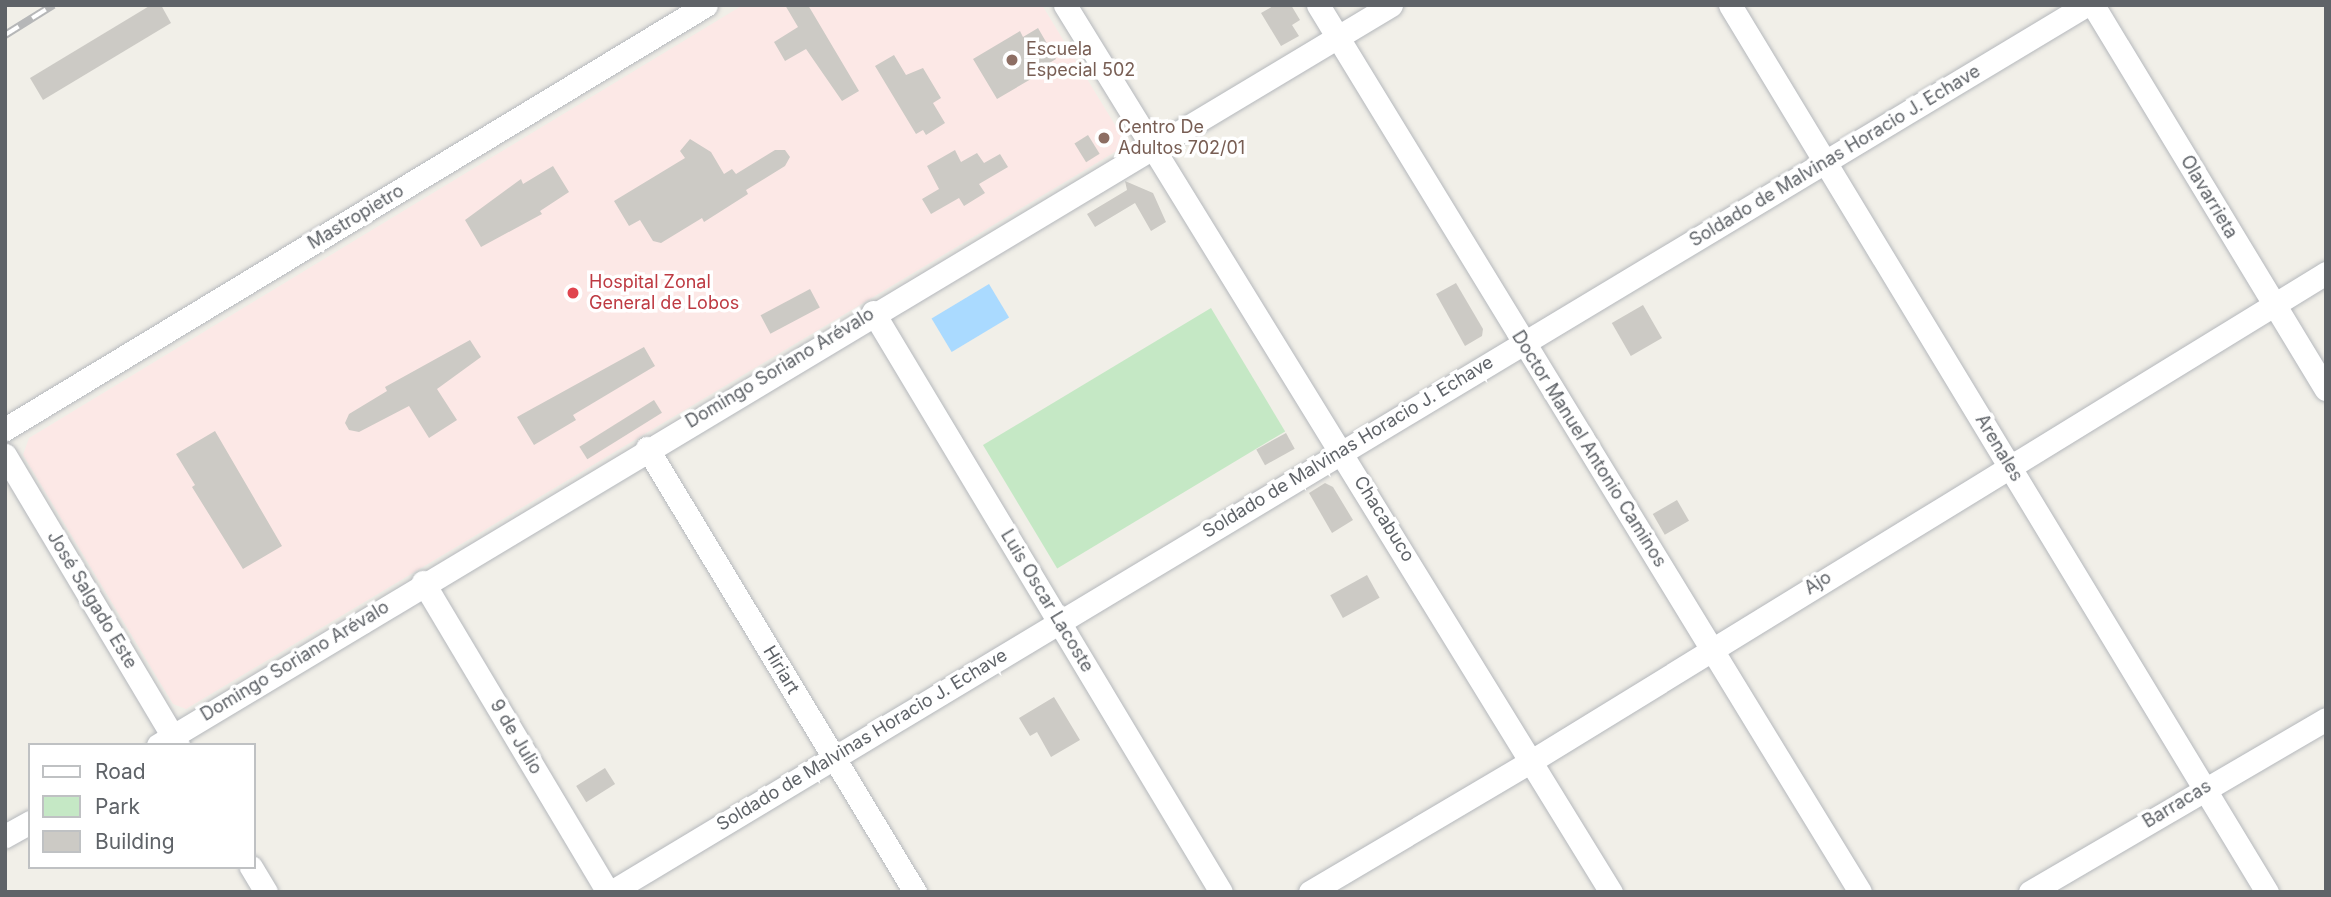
<!DOCTYPE html>
<meta charset="utf-8">
<style>
body{margin:0}
#map{position:relative;width:2331px;height:897px;overflow:hidden;background:#f1efe8;font-family:Inter,sans-serif}
div>[style]{position:absolute}
.medical>*{inset:0;background:#fce8e6}
.green>*{inset:0;background:#c5e8c5;transform-origin:0 0}
.water>*{inset:0;background:#aadaff;transform-origin:0 0}
.building>*{inset:0;background:#cccac5;transform-origin:0 0}
.roads{filter:drop-shadow(0 0 2px #b5b8bc) drop-shadow(0 0 2px #b5b8bc)}
.minor>*{height:23px;margin:-11.5px;padding:0 11.5px;transform-origin:11.5px;border-radius:11.5px;background:#fff}
.rail>*{height:8px;margin-top:-4px;transform-origin:0;background:repeating-linear-gradient(90deg,#fff 0 16px,#b6b7b8 0 32px);box-sizing:border-box;border-block:2px solid #b6b7b8}
.dots>*{width:19px;height:19px;translate:-50% -50%;box-sizing:border-box;border:4px solid #fff;border-radius:50%}
span{translate:-50% -50%;white-space:nowrap;text-align:center;line-height:1.15;-webkit-text-stroke:7px #fff;paint-order:stroke}
.education-label{font-size:18px;color:#785e54}
.left{translate:0 -50%;text-align:left}
.street-label{font-size:18px;color:#5f6368}
.health-label{font-size:18px;color:#be3a42}
.frame{position:absolute;inset:0;border:7px solid #5f6368;pointer-events:none}
.legend{position:absolute;left:28px;top:743px;width:228px;height:126px;box-sizing:border-box;background:#fff;border:2px solid #bfc1c3;margin:0;padding:9px 12px;list-style:none;font-size:21px;color:#5f6368}
.legend li{display:flex;align-items:center;gap:14px;height:35px}
.legend b{width:35px;border:2px solid #bfc1c3}
</style>
<div id="map">
<div class="medical">
<i style="clip-path:polygon(743px 5px,1042px 5px,1123px 138px,1120px 149px,186px 709px,173px 704px,23px 455px,29px 438px)"></i>
</div>
<div class="green">
<i style="left:1211px;top:308px;width:144px;height:266px;rotate:59deg"></i>
</div>
<div class="water">
<i style="left:989px;top:284px;width:39px;height:67px;rotate:59deg"></i>
</div>
<div class="building">
<i style="clip-path:polygon(151px 5px,161px 5px,171px 23px,43px 100px,30px 78px)"></i>
<i style="clip-path:polygon(785px 5px,808px 5px,859px 91px,842px 101px,806px 49px,785px 61px,774px 42px,798px 27px)"></i>
<i style="clip-path:polygon(1275px 5px,1291px 5px,1300px 20px,1292px 25px,1299px 36px,1281px 46px,1261px 13px)"></i>
<i style="clip-path:polygon(1038px 28px,1056px 59px,1041px 68px,1043px 72px,997px 99px,973px 59px,1020px 31px,1023px 37px)"></i>
<i style="clip-path:polygon(894px 55px,906px 75px,923px 68px,941px 98px,933px 103px,945px 123px,926px 135px,923px 130px,916px 134px,875px 66px)"></i>
<i style="left:1088px;top:135px;width:22px;height:16px;rotate:58deg"></i>
<i style="clip-path:polygon(690px 139px,711px 152px,724px 174px,732px 169px,736px 174px,775px 150px,785px 150px,790px 157px,785px 166px,746px 190px,748px 194px,704px 222px,702px 218px,661px 243px,653px 241px,640px 220px,629px 226px,614px 201px,685px 158px,680px 151px)"></i>
<i style="clip-path:polygon(955px 150px,961px 162px,977px 153px,984px 163px,1000px 154px,1008px 167px,979px 184px,985px 193px,964px 206px,959px 198px,931px 214px,922px 199px,939px 189px,927px 166px)"></i>
<i style="clip-path:polygon(553px 166px,569px 192px,540px 211px,542px 214px,481px 247px,465px 220px,521px 179px,523px 184px)"></i>
<i style="clip-path:polygon(1125px 181px,1153px 193px,1166px 222px,1151px 231px,1135px 203px,1095px 227px,1087px 214px,1127px 190px)"></i>
<i style="clip-path:polygon(1456px 283px,1483px 329px,1482px 336px,1465px 346px,1436px 294px)"></i>
<i style="left:810px;top:289px;width:21px;height:56px;rotate:62deg"></i>
<i style="left:1643px;top:305px;width:38px;height:36px;rotate:60deg"></i>
<i style="clip-path:polygon(470px 340px,481px 357px,437px 389px,457px 420px,429px 438px,409px 406px,359px 432px,349px 430px,345px 423px,349px 414px,387px 391px,385px 387px)"></i>
<i style="clip-path:polygon(644px 347px,655px 366px,573px 415px,576px 420px,534px 445px,517px 417px)"></i>
<i style="left:654px;top:400px;width:15px;height:88px;rotate:58deg"></i>
<i style="clip-path:polygon(215px 431px,282px 546px,243px 569px,192px 487px,195px 485px,176px 454px)"></i>
<i style="left:1286px;top:433px;width:18px;height:34px;rotate:61deg"></i>
<i style="clip-path:polygon(1325px 483px,1333px 487px,1353px 520px,1332px 533px,1309px 493px)"></i>
<i style="left:1677px;top:500px;width:24px;height:28px;rotate:60deg"></i>
<i style="left:1367px;top:575px;width:26px;height:42px;rotate:61deg"></i>
<i style="clip-path:polygon(1054px 697px,1080px 740px,1051px 757px,1037px 732px,1030px 736px,1019px 718px)"></i>
<i style="left:605px;top:768px;width:19px;height:34px;rotate:58deg"></i>
</div>
<div class="roads">
<div class="minor">
<i style="left:1065px;top:5px;width:1042px;rotate:58.39deg"></i>
<i style="left:1318px;top:5px;width:1039px;rotate:58.57deg"></i>
<i style="left:1730px;top:5px;width:1037px;rotate:58.81deg"></i>
<i style="left:2093px;top:5px;width:449px;rotate:58.8deg"></i>
<i style="left:873px;top:312px;width:676px;rotate:59.04deg"></i>
<i style="left:5px;top:429px;width:819px;rotate:-31.17deg"></i>
<i style="left:647px;top:448px;width:519px;rotate:58.88deg"></i>
<i style="left:5px;top:455px;width:338px;rotate:59.2deg"></i>
<i style="left:423px;top:582px;width:361px;rotate:59.2deg"></i>
<i style="left:158px;top:745px;width:1438px;rotate:-30.97deg"></i>
<i style="left:5px;top:836px;width:29px;rotate:-29deg"></i>
<i style="left:251px;top:867px;width:29px;rotate:59deg"></i>
<i style="left:611px;top:892px;width:1721px;rotate:-31.02deg"></i>
<i style="left:1310px;top:892px;width:259px;rotate:-30.6deg"></i>
<i style="left:1533px;top:760px;width:931px;rotate:-31.56deg"></i>
<i style="left:2030px;top:892px;width:343px;rotate:-30.3deg"></i>
</div>
</div>
<div class="rail">
<i style="left:5px;top:35px;width:57px;rotate:-32deg"></i>
</div>
<div class="dots">
<i style="left:1012px;top:60px;background:#8d6e63"></i>
<i style="left:1104px;top:138px;background:#8d6e63"></i>
<i style="left:573px;top:293px;background:#e0444e"></i>
</div>
<div class="education-label">
<span class="left" style="left:1026px;top:60px">Escuela<br>Especial 502</span>
<span class="left" style="left:1118px;top:138px">Centro De<br>Adultos 702/01</span>
</div>
<div class="street-label">
<span style="left:1835px;top:156px;rotate:-31deg">Soldado de Malvinas Horacio J. Echave</span>
<span style="left:2209px;top:197px;rotate:59deg">Olavarrieta</span>
<span style="left:356px;top:217px;rotate:-31deg">Mastropietro</span>
<span style="left:780px;top:368px;rotate:-31deg">Domingo Soriano Arévalo</span>
<span style="left:1348px;top:447px;rotate:-31deg">Soldado de Malvinas Horacio J. Echave</span>
<span style="left:1999px;top:448px;rotate:59deg">Arenales</span>
<span style="left:1589px;top:449px;rotate:58deg">Doctor Manuel Antonio Caminos</span>
<span style="left:1384px;top:519px;rotate:58deg">Chacabuco</span>
<span style="left:1818px;top:583px;rotate:-32deg">Ajo</span>
<span style="left:92px;top:600px;rotate:59deg">José Salgado Este</span>
<span style="left:1047px;top:601px;rotate:59deg">Luis Oscar Lacoste</span>
<span style="left:295px;top:661px;rotate:-31deg">Domingo Soriano Arévalo</span>
<span style="left:781px;top:670px;rotate:59deg">Hiriart</span>
<span style="left:516px;top:737px;rotate:59deg">9 de Julio</span>
<span style="left:862px;top:740px;rotate:-31deg">Soldado de Malvinas Horacio J. Echave</span>
<span style="left:2177px;top:804px;rotate:-31deg">Barracas</span>
</div>
<div class="health-label">
<span class="left" style="left:589px;top:293px">Hospital Zonal<br>General de Lobos</span>
</div>
<div class="frame"></div>
<ul class="legend">
<li><b style="height:9px;background:#fff"></b>Road</li>
<li><b style="height:19px;background:#c5e8c5"></b>Park</li>
<li><b style="height:19px;background:#cccac5"></b>Building</li>
</ul>
</div>
